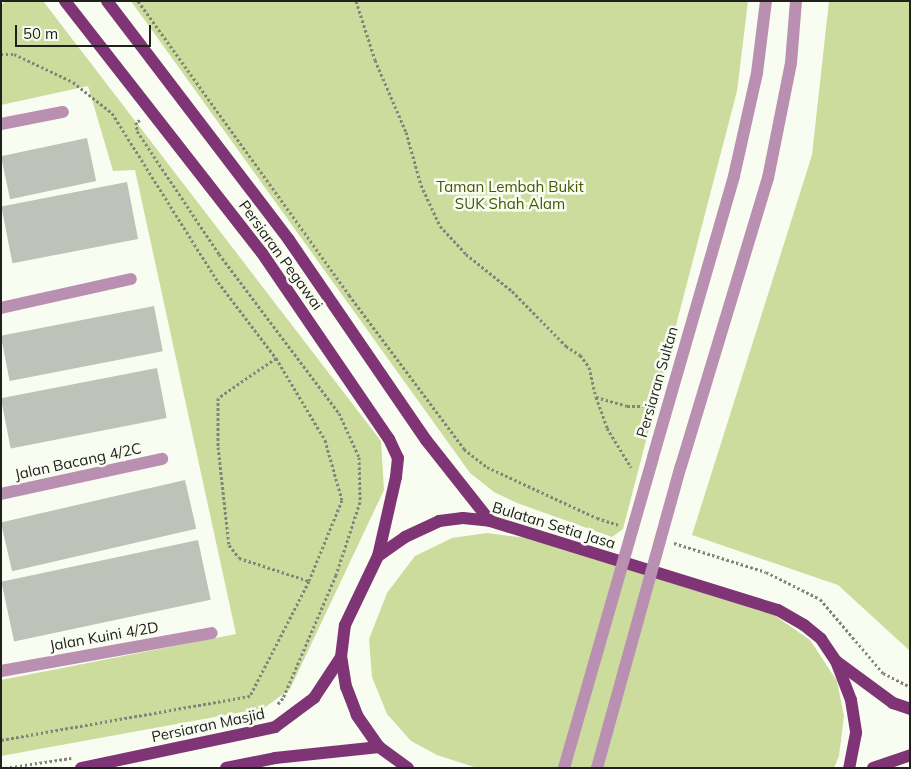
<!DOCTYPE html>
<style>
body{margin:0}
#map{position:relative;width:911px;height:769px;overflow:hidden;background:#f9fcf1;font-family:Mulish,sans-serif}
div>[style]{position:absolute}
.green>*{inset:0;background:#ccdc9d}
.building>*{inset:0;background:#bfc2b8;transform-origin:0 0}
.path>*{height:3px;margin-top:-1.5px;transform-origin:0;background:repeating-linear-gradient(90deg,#83857d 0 2.5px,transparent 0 5px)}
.minor>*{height:12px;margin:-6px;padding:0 6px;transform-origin:6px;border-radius:6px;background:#ba90b2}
.major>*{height:12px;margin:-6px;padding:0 6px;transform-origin:6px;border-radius:6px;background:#7f3575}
.minor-bridge>*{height:12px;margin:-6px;padding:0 6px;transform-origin:6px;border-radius:6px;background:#ba90b2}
span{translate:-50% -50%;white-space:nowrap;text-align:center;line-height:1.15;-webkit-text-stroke:5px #f9fcf1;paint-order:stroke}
.park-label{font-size:15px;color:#485604}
.street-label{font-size:15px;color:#20211d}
.frame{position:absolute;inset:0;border:2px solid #20211d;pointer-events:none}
.scale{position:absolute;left:15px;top:25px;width:136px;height:22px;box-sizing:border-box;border:2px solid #20211d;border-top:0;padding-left:6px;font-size:15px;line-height:18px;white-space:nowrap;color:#20211d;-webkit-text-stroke:4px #f9fcf1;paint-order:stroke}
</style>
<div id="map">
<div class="green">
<i style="clip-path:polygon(6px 1px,43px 1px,381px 441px,384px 490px,290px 689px,264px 708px,1px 756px,1px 680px,236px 634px,135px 170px,113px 171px,88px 86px,1px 105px,1px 5px)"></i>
<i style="clip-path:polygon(131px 1px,748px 1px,737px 91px,623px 529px,612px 537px,517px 503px,494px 492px,470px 473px)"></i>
<i style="clip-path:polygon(829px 1px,910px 1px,910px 651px,838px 585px,692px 535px,812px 155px)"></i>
<i style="clip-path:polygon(487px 533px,527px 538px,774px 615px,810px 640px,837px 681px,844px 716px,839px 756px,834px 768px,477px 768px,437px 755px,411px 741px,387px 714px,372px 677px,369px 639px,387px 593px,415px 556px,452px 538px)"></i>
</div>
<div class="building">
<i style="left:87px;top:138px;width:44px;height:88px;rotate:78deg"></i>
<i style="left:127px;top:182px;width:58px;height:128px;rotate:79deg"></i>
<i style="left:154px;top:306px;width:46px;height:156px;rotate:79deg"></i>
<i style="left:157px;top:368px;width:51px;height:159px;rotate:79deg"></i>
<i style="left:185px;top:480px;width:50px;height:189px;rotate:77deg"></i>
<i style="left:198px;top:540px;width:61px;height:201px;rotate:78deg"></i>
</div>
<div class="path">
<i style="left:138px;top:1px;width:362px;rotate:54.3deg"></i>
<i style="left:349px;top:295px;width:192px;rotate:53.2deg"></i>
<i style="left:464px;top:449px;width:29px;rotate:38deg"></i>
<i style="left:487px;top:467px;width:121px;rotate:24.9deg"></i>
<i style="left:597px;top:518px;width:22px;rotate:18deg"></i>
<i style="left:356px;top:1px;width:62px;rotate:72.1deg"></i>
<i style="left:375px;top:60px;width:78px;rotate:66.7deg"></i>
<i style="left:406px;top:132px;width:55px;rotate:74.2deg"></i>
<i style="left:421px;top:185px;width:45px;rotate:65.1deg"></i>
<i style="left:440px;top:226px;width:38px;rotate:47deg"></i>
<i style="left:466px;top:254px;width:59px;rotate:38.8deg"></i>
<i style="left:512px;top:291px;width:77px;rotate:45.5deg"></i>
<i style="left:566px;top:346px;width:17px;rotate:33deg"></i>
<i style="left:580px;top:355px;width:15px;rotate:53deg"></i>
<i style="left:589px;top:367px;width:31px;rotate:77deg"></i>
<i style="left:596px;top:397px;width:32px;rotate:16deg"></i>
<i style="left:627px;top:406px;width:27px"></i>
<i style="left:1px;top:54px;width:13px"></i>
<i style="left:14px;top:54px;width:65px;rotate:25.4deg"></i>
<i style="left:73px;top:82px;width:50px;rotate:38.5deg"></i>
<i style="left:112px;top:113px;width:199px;rotate:57.9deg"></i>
<i style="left:218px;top:282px;width:96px;rotate:52.7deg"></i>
<i style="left:276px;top:358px;width:96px;rotate:59.1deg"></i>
<i style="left:325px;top:440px;width:62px;rotate:74.2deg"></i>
<i style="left:342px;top:500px;width:87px;rotate:112.2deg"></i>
<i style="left:309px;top:581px;width:129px;rotate:117.2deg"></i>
<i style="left:250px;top:696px;width:253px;rotate:170deg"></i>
<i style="left:140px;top:120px;width:4px;rotate:153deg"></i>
<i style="left:136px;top:122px;width:9px;rotate:84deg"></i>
<i style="left:137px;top:131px;width:148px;rotate:56.3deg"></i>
<i style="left:219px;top:254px;width:199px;rotate:53deg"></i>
<i style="left:339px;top:413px;width:48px;rotate:65.6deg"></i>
<i style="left:359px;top:457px;width:45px;rotate:88.7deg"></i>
<i style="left:360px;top:502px;width:77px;rotate:108.2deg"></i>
<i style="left:336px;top:575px;width:134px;rotate:113.3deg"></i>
<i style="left:283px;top:698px;width:9px;rotate:131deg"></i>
<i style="left:276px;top:358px;width:70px;rotate:145.4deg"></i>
<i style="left:218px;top:398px;width:49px;rotate:90deg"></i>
<i style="left:218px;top:447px;width:99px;rotate:83.6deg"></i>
<i style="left:229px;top:545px;width:16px;rotate:52deg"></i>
<i style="left:239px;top:558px;width:74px;rotate:18.2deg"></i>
<i style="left:596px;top:397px;width:33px;rotate:70deg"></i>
<i style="left:607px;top:428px;width:46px;rotate:58.4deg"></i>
<i style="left:674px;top:543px;width:96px;rotate:17.5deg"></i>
<i style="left:766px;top:572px;width:60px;rotate:26.6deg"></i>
<i style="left:820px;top:599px;width:97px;rotate:49.6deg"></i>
<i style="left:883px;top:673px;width:30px;rotate:27deg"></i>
<i style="left:5px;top:768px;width:67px;rotate:-8.6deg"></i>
</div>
<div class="minor">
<i style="left:1px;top:124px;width:63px;rotate:-11deg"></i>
<i style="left:1px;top:308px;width:133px;rotate:-12.6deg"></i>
<i style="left:653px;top:457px;width:292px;rotate:-73.9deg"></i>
<i style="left:734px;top:176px;width:106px;rotate:-77.4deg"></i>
<i style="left:757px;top:73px;width:73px;rotate:-82.9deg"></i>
<i style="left:681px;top:466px;width:301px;rotate:-73.2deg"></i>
<i style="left:768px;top:178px;width:117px;rotate:-78.7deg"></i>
<i style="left:791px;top:63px;width:62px;rotate:-85.4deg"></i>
<i style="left:1px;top:494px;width:165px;rotate:-12.3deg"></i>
<i style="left:1px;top:671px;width:214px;rotate:-10.2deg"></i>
</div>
<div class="major">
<i style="left:65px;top:1px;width:320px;rotate:52deg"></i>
<i style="left:262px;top:253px;width:225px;rotate:55.7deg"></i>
<i style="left:389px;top:439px;width:21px;rotate:65deg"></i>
<i style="left:398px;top:458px;width:19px;rotate:96deg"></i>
<i style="left:396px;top:477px;width:81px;rotate:102.8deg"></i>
<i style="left:107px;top:1px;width:300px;rotate:52.7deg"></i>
<i style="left:289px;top:240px;width:242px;rotate:55.6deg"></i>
<i style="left:426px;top:440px;width:103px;rotate:51.7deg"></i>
<i style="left:836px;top:661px;width:71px;rotate:36.4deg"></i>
<i style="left:893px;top:703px;width:18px;rotate:19deg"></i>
<i style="left:81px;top:768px;width:198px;rotate:-11.9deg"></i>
<i style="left:275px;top:727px;width:49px;rotate:-36.6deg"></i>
<i style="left:314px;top:698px;width:49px;rotate:-56.6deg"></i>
<i style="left:226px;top:768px;width:50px;rotate:-11.5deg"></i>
<i style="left:275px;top:758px;width:105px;rotate:-6deg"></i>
<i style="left:408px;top:768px;width:36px;rotate:-144deg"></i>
<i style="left:379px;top:747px;width:39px;rotate:-125deg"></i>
<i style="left:357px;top:715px;width:30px;rotate:-111deg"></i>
<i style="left:346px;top:687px;width:30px;rotate:-99deg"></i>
<i style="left:341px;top:657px;width:32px;rotate:-83deg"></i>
<i style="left:345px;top:625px;width:76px;rotate:-64.4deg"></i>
<i style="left:378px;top:556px;width:33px;rotate:-35deg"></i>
<i style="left:405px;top:537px;width:38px;rotate:-25deg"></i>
<i style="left:439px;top:521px;width:24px;rotate:-7deg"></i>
<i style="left:463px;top:518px;width:27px;rotate:6deg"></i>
<i style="left:490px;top:521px;width:301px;rotate:17.2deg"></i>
<i style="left:778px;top:610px;width:30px;rotate:30deg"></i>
<i style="left:804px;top:625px;width:22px;rotate:39deg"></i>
<i style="left:821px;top:639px;width:27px;rotate:56deg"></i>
<i style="left:836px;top:661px;width:42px;rotate:69deg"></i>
<i style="left:851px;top:700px;width:33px;rotate:81deg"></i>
<i style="left:856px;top:733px;width:36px;rotate:101deg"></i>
<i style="left:873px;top:768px;width:39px;rotate:-19deg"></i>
</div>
<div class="minor-bridge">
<i style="left:564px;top:768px;width:323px;rotate:-74deg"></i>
<i style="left:597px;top:768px;width:313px;rotate:-74.5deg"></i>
</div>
<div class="park-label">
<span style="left:510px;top:195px">Taman Lembah Bukit<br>SUK Shah Alam</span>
</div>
<div class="street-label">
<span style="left:281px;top:255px;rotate:54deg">Persiaran Pegawai</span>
<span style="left:657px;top:382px;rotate:-74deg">Persiaran Sultan</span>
<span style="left:78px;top:461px;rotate:-12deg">Jalan Bacang 4/2C</span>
<span style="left:554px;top:525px;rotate:17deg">Bulatan Setia Jasa</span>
<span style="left:104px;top:636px;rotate:-10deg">Jalan Kuini 4/2D</span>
<span style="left:208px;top:725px;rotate:-12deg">Persiaran Masjid</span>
</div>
<div class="frame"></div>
<div class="scale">50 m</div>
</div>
